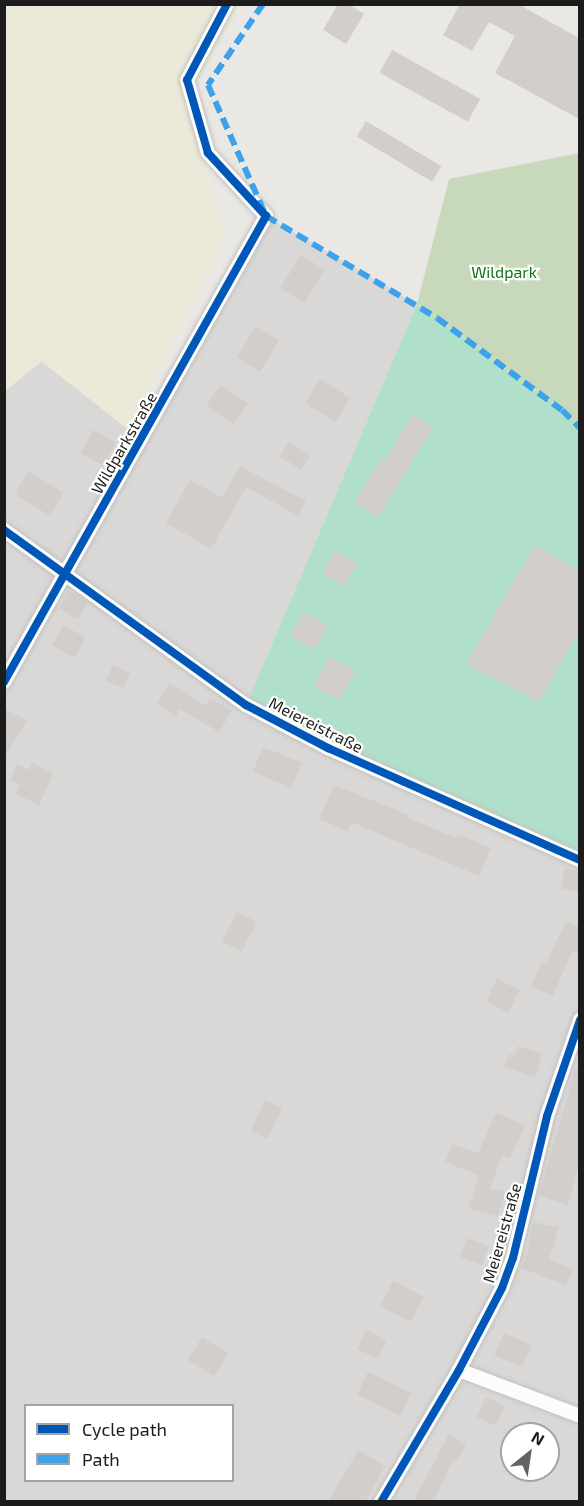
<!DOCTYPE html>
<meta charset="utf-8">
<style>
body{margin:0}
#map{position:relative;width:584px;height:1506px;overflow:hidden;background:#eae8e5;font-family:"Exo 2",sans-serif}
div>[style]{position:absolute}
.residential>*{inset:0;background:#d9d8d6}
.farmland>*{inset:0;background:#ebead8}
.forest>*{inset:0;background:#c7d8bb}
.pitch>*{inset:0;background:#b1e0ca}
.building>*{inset:0;background:#d1cecc;transform-origin:0 0}
.roads{filter:drop-shadow(0 0 2px #c3c2c1) drop-shadow(0 0 2px #c3c2c1)}
.minor>*{height:14px;margin:-7px;padding:0 7px;transform-origin:7px;border-radius:7px;background:#fcfcfb}
.quiet>*{height:6px;margin-top:-3px;transform-origin:0;background:repeating-linear-gradient(90deg,#3da2ea 0 12px,transparent 0 18px)}
.cycleway>*{height:8px;margin:-4px;padding:0 4px;transform-origin:4px;border-radius:4px;background:#0057b8}
span{translate:-50% -50%;white-space:nowrap;text-align:center;line-height:1.15;-webkit-text-stroke:4.5px #fff;paint-order:stroke}
.park-label{font-size:16px;color:#107413}
.street-label{font-size:16px;color:#1c1c1c}
.frame{position:absolute;inset:0;border:6px solid #1c1c1c;pointer-events:none}
.legend{position:absolute;left:24px;top:1404px;width:210px;height:78px;box-sizing:border-box;background:#fff;border:2px solid #a4a4a4;margin:0;padding:8px 10px;list-style:none;font-size:18px;color:#1c1c1c}
.legend li{display:flex;align-items:center;gap:12px;height:30px}
.legend b{width:30px;border:2px solid #a4a4a4}
.north{position:absolute;left:500px;top:1422px;width:60px;height:60px;box-sizing:border-box;background:#fff;border:2px solid #a4a4a4;border-radius:50%;rotate:30deg;font-size:16px;font-weight:700;line-height:24px;text-align:center;color:#1c1c1c}
.north::after{content:'';display:block;margin:auto;width:21px;height:27px;background:#646362;clip-path:polygon(50% 0,100% 100%,50% 72%,0 100%)}
</style>
<div id="map">
<div class="residential">
<i style="clip-path:polygon(evenodd,266px 216px,417px 304px,246px 705px,579px 860px,579px 1020px,570px 1045px,580px 1048px,579px 1501px,5px 1502px,5px 391px,41px 361px,129px 430px,140px 442px,266px 216px,26px 1406px,232px 1406px,232px 1480px,26px 1480px,26px 1406px,266px 216px,512px 1434px,548px 1434px,548px 1470px,512px 1470px,512px 1434px)"></i>
</div>
<div class="farmland">
<i style="clip-path:polygon(5px 5px,241px 5px,188px 98px,226px 238px,129px 430px,42px 361px,5px 391px)"></i>
</div>
<div class="forest">
<i style="clip-path:polygon(579px 153px,579px 423px,417px 304px,449px 179px)"></i>
</div>
<div class="pitch">
<i style="clip-path:polygon(417px 304px,579px 423px,579px 860px,246px 705px)"></i>
</div>
<div class="building">
<i style="clip-path:polygon(338px 4px,348px 4px,364px 14px,346px 44px,323px 30px)"></i>
<i style="clip-path:polygon(460px 4px,518px 4px,579px 38px,579px 119px,495px 73px,515px 36px,489px 22px,472px 51px,443px 35px)"></i>
<i style="left:392px;top:50px;width:101px;height:26px;rotate:29deg"></i>
<i style="left:366px;top:121px;width:88px;height:18px;rotate:31deg"></i>
<i style="left:301px;top:255px;width:28px;height:39px;rotate:32deg"></i>
<i style="left:256px;top:326px;width:27px;height:37px;rotate:31deg"></i>
<i style="left:320px;top:379px;width:36px;height:28px;rotate:32deg"></i>
<i style="left:220px;top:385px;width:33px;height:25px;rotate:33deg"></i>
<i style="clip-path:polygon(412px 415px,433px 427px,378px 517px,354px 502px,382px 458px,386px 460px)"></i>
<i style="left:93px;top:430px;width:26px;height:26px;rotate:28deg"></i>
<i style="left:289px;top:442px;width:25px;height:17px;rotate:32deg"></i>
<i style="clip-path:polygon(240px 466px,306px 501px,298px 516px,246px 487px,211px 549px,166px 523px,190px 480px,222px 498px)"></i>
<i style="left:29px;top:471px;width:41px;height:27px;rotate:32deg"></i>
<i style="clip-path:polygon(535px 545px,579px 570px,579px 630px,539px 702px,466px 664px)"></i>
<i style="left:335px;top:550px;width:26px;height:26px;rotate:31deg"></i>
<i style="left:69px;top:591px;width:22px;height:20px;rotate:30deg"></i>
<i style="left:303px;top:612px;width:29px;height:27px;rotate:29deg"></i>
<i style="left:63px;top:625px;width:26px;height:23px;rotate:29deg"></i>
<i style="left:329px;top:657px;width:30px;height:33px;rotate:28deg"></i>
<i style="left:113px;top:665px;width:19px;height:17px;rotate:25deg"></i>
<i style="clip-path:polygon(170px 683px,205px 706px,210px 698px,232px 711px,219px 732px,180px 709px,176px 716px,157px 703px)"></i>
<i style="clip-path:polygon(4px 708px,27px 721px,4px 759px)"></i>
<i style="left:263px;top:747px;width:42px;height:27px;rotate:22deg"></i>
<i style="clip-path:polygon(32px 763px,54px 773px,39px 805px,16px 794px,20px 784px,10px 780px,17px 764px,29px 770px)"></i>
<i style="clip-path:polygon(334px 785px,409px 815px,408px 818px,456px 838px,457px 834px,491px 848px,479px 876px,351px 822px,347px 831px,319px 819px)"></i>
<i style="clip-path:polygon(564px 869px,579px 870px,579px 891px,562px 889px)"></i>
<i style="left:237px;top:912px;width:22px;height:33px;rotate:27deg"></i>
<i style="clip-path:polygon(566px 921px,579px 927px,579px 954px,572px 951px,553px 996px,531px 986px,542px 962px,546px 963px)"></i>
<i style="left:497px;top:979px;width:25px;height:25px;rotate:26deg"></i>
<i style="clip-path:polygon(518px 1046px,542px 1054px,535px 1077px,504px 1067px,509px 1054px,515px 1056px)"></i>
<i style="clip-path:polygon(576px 1067px,579px 1068px,579px 1164px,568px 1205px,539px 1195px)"></i>
<i style="left:265px;top:1100px;width:19px;height:34px;rotate:25deg"></i>
<i style="clip-path:polygon(496px 1113px,525px 1125px,510px 1159px,502px 1155px,490px 1188px,505px 1192px,498px 1216px,469px 1208px,479px 1175px,445px 1162px,452px 1144px,478px 1153px)"></i>
<i style="clip-path:polygon(534px 1222px,558px 1228px,549px 1260px,573px 1269px,566px 1285px,521px 1268px,530px 1245px,528px 1244px)"></i>
<i style="left:467px;top:1238px;width:24px;height:20px;rotate:22deg"></i>
<i style="left:393px;top:1281px;width:34px;height:28px;rotate:27deg"></i>
<i style="left:366px;top:1330px;width:23px;height:21px;rotate:25deg"></i>
<i style="left:504px;top:1333px;width:30px;height:24px;rotate:24deg"></i>
<i style="left:202px;top:1337px;width:31px;height:27px;rotate:32deg"></i>
<i style="left:368px;top:1372px;width:48px;height:25px;rotate:26deg"></i>
<i style="left:486px;top:1397px;width:21px;height:22px;rotate:25deg"></i>
<i style="clip-path:polygon(449px 1434px,466px 1445px,455px 1462px,453px 1460px,433px 1502px,413px 1502px)"></i>
<i style="clip-path:polygon(358px 1450px,385px 1466px,365px 1502px,328px 1502px)"></i>
</div>
<div class="roads">
<div class="minor">
<i style="left:4px;top:530px;width:299px;rotate:35.9deg"></i>
<i style="left:246px;top:705px;width:93px;rotate:27.7deg"></i>
<i style="left:328px;top:748px;width:276px;rotate:24deg"></i>
<i style="left:4px;top:682px;width:535px;rotate:-60.65deg"></i>
<i style="left:266px;top:216px;width:86px;rotate:-132.6deg"></i>
<i style="left:208px;top:153px;width:76px;rotate:-106deg"></i>
<i style="left:187px;top:80px;width:86px;rotate:-62.2deg"></i>
<i style="left:459px;top:1370px;width:129px;rotate:20.8deg"></i>
<i style="left:381px;top:1502px;width:153px;rotate:-59.4deg"></i>
<i style="left:459px;top:1370px;width:93px;rotate:-62.3deg"></i>
<i style="left:502px;top:1288px;width:32px;rotate:-70deg"></i>
<i style="left:513px;top:1258px;width:146px;rotate:-76.5deg"></i>
<i style="left:547px;top:1116px;width:102px;rotate:-71deg"></i>
</div>
</div>
<div class="quiet">
<i style="left:263px;top:4px;width:98px;rotate:124.2deg"></i>
<i style="left:208px;top:85px;width:143px;rotate:66.1deg"></i>
<i style="left:266px;top:216px;width:199px;rotate:30.8deg"></i>
<i style="left:437px;top:318px;width:155px;rotate:36.4deg"></i>
<i style="left:562px;top:410px;width:25px;rotate:45deg"></i>
</div>
<div class="cycleway">
<i style="left:4px;top:530px;width:299px;rotate:35.9deg"></i>
<i style="left:246px;top:705px;width:93px;rotate:27.7deg"></i>
<i style="left:328px;top:748px;width:276px;rotate:24deg"></i>
<i style="left:4px;top:682px;width:535px;rotate:-60.65deg"></i>
<i style="left:266px;top:216px;width:86px;rotate:-132.6deg"></i>
<i style="left:208px;top:153px;width:76px;rotate:-106deg"></i>
<i style="left:187px;top:80px;width:86px;rotate:-62.2deg"></i>
<i style="left:381px;top:1502px;width:153px;rotate:-59.4deg"></i>
<i style="left:459px;top:1370px;width:93px;rotate:-62.3deg"></i>
<i style="left:502px;top:1288px;width:32px;rotate:-70deg"></i>
<i style="left:513px;top:1258px;width:146px;rotate:-76.5deg"></i>
<i style="left:547px;top:1116px;width:102px;rotate:-71deg"></i>
</div>
<div class="park-label">
<span style="left:504px;top:272px">Wildpark</span>
</div>
<div class="street-label">
<span style="left:124px;top:443px;rotate:-60deg">Wildparkstraße</span>
<span style="left:316px;top:725px;rotate:27deg">Meiereistraße</span>
<span style="left:502px;top:1233px;rotate:-74deg">Meiereistraße</span>
</div>
<div class="frame"></div>
<ul class="legend">
<li><b style="height:8px;background:#0057b8"></b>Cycle path</li>
<li><b style="height:8px;background:#3da2ea"></b>Path</li>
</ul>
<div class="north">N</div>
</div>
